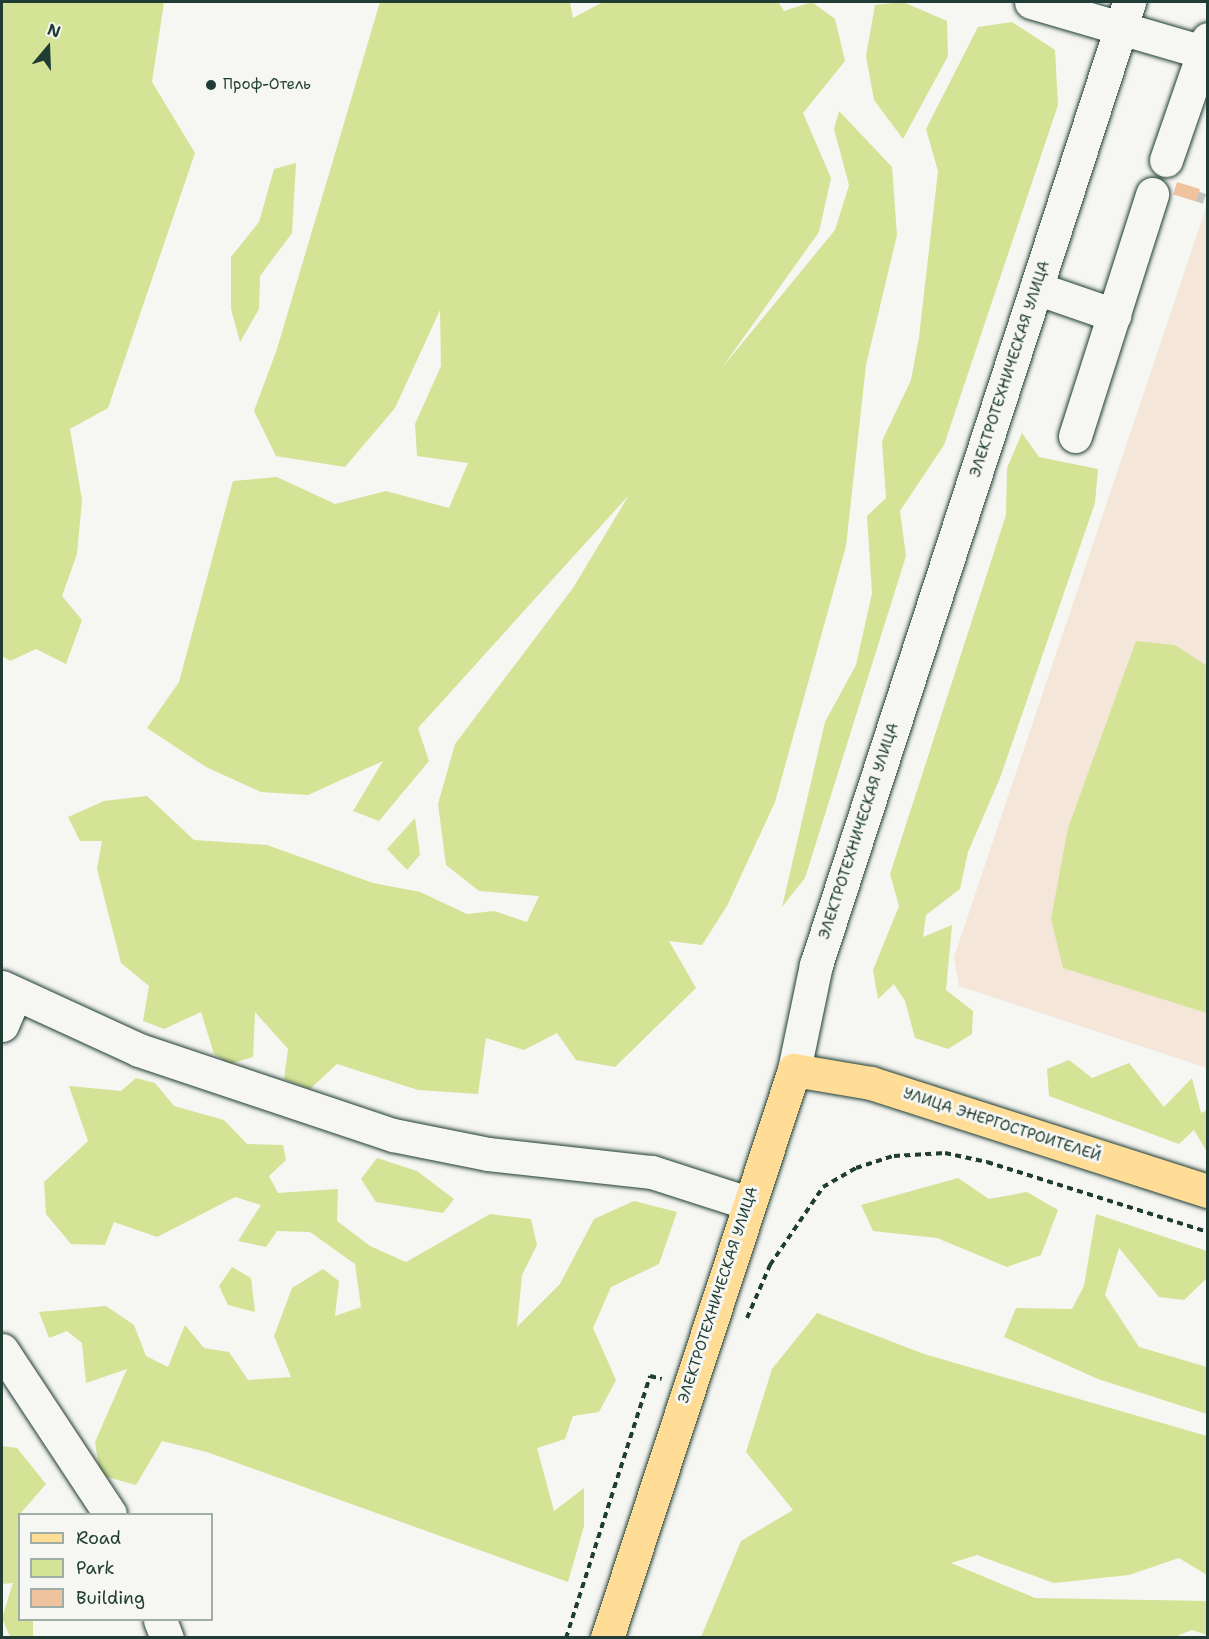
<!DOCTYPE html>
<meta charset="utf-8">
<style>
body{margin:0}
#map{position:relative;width:1209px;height:1639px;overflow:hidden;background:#f6f6f2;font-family:"Shantell Sans",sans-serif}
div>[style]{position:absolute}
.built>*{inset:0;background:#f4e7d9}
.green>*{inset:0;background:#d4e396}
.shadow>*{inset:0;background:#0003;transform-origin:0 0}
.building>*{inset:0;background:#f0c39f;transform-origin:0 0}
.path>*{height:4px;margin-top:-2px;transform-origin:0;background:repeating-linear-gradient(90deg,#1f3d34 0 6px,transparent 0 10.5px)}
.roads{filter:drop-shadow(0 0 2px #1f3d34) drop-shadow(0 0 2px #1f3d34)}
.minor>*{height:33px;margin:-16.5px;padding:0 16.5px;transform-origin:16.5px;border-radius:16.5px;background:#f6f6f2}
.major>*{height:33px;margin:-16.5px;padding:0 16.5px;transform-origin:16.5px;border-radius:16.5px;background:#ffdd96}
.dots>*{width:16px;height:16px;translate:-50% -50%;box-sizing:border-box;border:3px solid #f6f6f2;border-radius:50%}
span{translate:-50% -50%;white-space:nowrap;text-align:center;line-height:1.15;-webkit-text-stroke:6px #f6f6f2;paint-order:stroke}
.poi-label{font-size:15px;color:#1f3d34}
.left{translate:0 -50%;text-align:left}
.street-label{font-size:15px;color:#1f3d34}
.frame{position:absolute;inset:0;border:3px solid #1f3d34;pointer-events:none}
.legend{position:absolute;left:18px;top:1513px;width:195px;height:108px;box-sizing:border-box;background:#f6f6f2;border:2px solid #a0aca6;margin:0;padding:8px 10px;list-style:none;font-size:18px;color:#1f3d34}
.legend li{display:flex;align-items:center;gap:12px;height:30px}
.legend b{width:30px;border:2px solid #a0aca6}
.north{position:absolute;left:18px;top:18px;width:60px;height:60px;-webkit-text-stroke:4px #f6f6f2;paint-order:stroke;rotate:19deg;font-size:16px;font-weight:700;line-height:24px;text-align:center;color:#1f3d34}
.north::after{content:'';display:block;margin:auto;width:21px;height:27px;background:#1f3d34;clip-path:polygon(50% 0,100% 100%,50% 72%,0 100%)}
</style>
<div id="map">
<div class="built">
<i style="clip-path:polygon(1207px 205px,1207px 1068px,959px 986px,954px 957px)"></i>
</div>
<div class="green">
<i style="clip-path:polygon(2px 2px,164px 2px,152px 82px,195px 153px,108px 408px,70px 429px,82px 500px,77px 554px,62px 596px,82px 620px,66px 664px,36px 649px,10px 661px,2px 656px)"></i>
<i style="clip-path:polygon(380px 2px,570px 2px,573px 18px,603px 2px,778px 2px,784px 11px,812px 2px,835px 19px,845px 61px,803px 113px,831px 178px,819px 232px,721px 369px,835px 230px,849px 185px,834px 129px,839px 111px,892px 167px,897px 235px,866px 365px,846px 546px,775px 802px,727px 906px,702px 945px,669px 941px,696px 988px,615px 1067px,576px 1060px,557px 1033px,524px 1050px,486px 1038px,478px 1094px,418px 1090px,337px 1064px,310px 1089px,284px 1079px,288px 1049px,255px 1012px,253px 1057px,230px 1064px,214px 1054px,201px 1012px,164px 1029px,143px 1021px,149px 986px,121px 963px,97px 869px,102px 841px,80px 841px,68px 817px,104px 801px,147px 796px,194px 840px,267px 845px,373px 883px,420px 892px,467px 914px,494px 911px,527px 922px,539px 896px,479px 891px,446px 865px,438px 804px,455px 744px,573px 588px,629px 495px,418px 728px,429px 761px,379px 821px,353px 811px,383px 761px,308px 795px,261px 792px,206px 767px,147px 728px,179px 682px,233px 481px,277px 477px,335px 504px,386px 491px,449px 508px,468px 463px,417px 456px,415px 424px,441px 366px,440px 310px,395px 408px,345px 467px,276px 456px,254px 411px,277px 349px)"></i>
<i style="clip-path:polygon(903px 2px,947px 21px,948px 56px,903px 139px,874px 100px,866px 56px,875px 5px)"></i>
<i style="clip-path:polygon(1012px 22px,1055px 50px,1058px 105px,944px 445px,900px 511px,906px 556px,805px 878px,782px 907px,825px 722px,856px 665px,872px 593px,867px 516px,886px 498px,882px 441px,911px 380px,919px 337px,938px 171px,926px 129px,978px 27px)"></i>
<i style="clip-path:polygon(296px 163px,292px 233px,260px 276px,259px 309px,240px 342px,231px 309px,231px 257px,259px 222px,274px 169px)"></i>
<i style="clip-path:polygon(1022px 433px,1039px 457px,1098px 469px,1095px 503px,1000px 778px,968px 852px,960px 889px,926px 915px,923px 937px,952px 925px,946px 990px,973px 1011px,972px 1034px,948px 1049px,915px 1038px,905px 1001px,894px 984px,878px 999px,873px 970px,899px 906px,890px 874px,1006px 515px,1007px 468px)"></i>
<i style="clip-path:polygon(1136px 641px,1175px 645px,1207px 666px,1207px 1013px,1063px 968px,1051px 919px,1068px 828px)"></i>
<i style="clip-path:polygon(415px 818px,420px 855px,407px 870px,387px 849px)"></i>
<i style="clip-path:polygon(1069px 1060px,1092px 1078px,1129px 1063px,1164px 1107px,1192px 1078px,1201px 1113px,1207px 1110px,1207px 1152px,1194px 1130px,1179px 1144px,1049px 1096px,1047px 1069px)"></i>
<i style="clip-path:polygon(136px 1078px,155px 1083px,174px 1106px,224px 1120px,247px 1144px,283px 1145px,286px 1160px,269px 1176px,278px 1193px,338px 1189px,337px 1221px,370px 1246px,406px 1262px,490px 1214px,531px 1219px,537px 1245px,522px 1275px,517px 1327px,560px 1284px,594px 1219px,634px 1201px,677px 1212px,659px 1264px,611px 1287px,593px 1328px,616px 1380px,599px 1412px,573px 1416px,565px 1439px,537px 1448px,554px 1511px,584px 1488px,584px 1526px,568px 1582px,207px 1452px,162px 1441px,136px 1485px,100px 1475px,95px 1442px,127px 1369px,86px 1383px,82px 1343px,67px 1331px,49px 1338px,39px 1312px,106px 1306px,134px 1325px,146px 1356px,168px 1367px,185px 1325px,204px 1348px,229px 1352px,248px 1380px,291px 1377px,274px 1336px,292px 1288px,323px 1269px,339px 1281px,335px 1316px,361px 1307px,355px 1264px,310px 1232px,277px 1231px,266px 1247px,238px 1241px,261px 1205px,235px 1197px,157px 1237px,114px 1222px,105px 1245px,71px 1244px,46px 1214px,44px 1182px,88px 1141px,69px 1086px,121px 1091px)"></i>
<i style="clip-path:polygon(377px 1158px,417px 1171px,454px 1199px,443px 1213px,376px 1202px,361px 1179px)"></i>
<i style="clip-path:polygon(958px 1178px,989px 1199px,1027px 1192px,1058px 1210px,1041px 1255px,1007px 1267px,937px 1238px,873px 1231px,861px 1205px)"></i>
<i style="clip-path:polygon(1096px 1214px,1207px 1251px,1207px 1278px,1184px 1300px,1159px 1297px,1119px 1248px,1105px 1295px,1139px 1347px,1207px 1367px,1207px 1414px,1098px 1379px,1004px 1337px,1016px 1308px,1072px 1309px,1084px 1286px)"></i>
<i style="clip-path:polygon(232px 1267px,251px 1278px,255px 1312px,228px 1305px,219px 1286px)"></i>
<i style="clip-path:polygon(817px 1313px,924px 1354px,1207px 1436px,1207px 1575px,1179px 1558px,1129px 1575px,1054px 1583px,977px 1555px,951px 1563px,1035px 1598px,1207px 1601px,1207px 1635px,1192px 1630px,1172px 1638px,701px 1637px,741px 1541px,793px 1510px,746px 1452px,772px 1369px)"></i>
<i style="clip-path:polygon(2px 1446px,17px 1448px,46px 1484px,20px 1514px,20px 1620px,33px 1620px,33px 1637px,10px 1637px,2px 1618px,13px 1583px,2px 1584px)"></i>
</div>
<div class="shadow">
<i style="left:1178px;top:184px;width:30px;height:10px;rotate:20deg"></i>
</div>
<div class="building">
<i style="left:1177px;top:182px;width:24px;height:13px;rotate:17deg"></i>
</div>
<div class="path">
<i style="left:747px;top:1318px;width:58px;rotate:-66.5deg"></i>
<i style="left:770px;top:1265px;width:94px;rotate:-55.8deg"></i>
<i style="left:823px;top:1187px;width:38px;rotate:-30deg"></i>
<i style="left:856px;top:1168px;width:40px;rotate:-18deg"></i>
<i style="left:894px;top:1156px;width:51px;rotate:-3.4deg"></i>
<i style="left:945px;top:1153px;width:43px;rotate:12.1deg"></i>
<i style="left:987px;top:1162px;width:232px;rotate:17.6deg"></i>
<i style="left:566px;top:1638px;width:275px;rotate:-72.2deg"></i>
<i style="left:650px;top:1376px;width:12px;rotate:14deg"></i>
</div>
<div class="roads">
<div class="minor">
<i style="left:1031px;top:2px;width:179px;rotate:16.2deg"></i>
<i style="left:1166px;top:160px;width:128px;rotate:-70.9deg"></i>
<i style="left:1036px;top:288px;width:83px;rotate:19.1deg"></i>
<i style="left:1075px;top:436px;width:254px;rotate:-72.3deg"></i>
<i style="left:2px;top:987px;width:151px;rotate:24.7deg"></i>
<i style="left:139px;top:1050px;width:268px;rotate:18.5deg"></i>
<i style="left:393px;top:1135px;width:97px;rotate:11.3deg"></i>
<i style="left:488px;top:1154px;width:165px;rotate:6.3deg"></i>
<i style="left:652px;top:1172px;width:101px;rotate:17.9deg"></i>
<i style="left:2px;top:1025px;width:33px;rotate:-67deg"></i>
<i style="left:794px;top:1070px;width:107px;rotate:-78.2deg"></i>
<i style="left:816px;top:965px;width:1013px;rotate:-71.99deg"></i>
<i style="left:2px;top:1350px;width:196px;rotate:56.6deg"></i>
<i style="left:160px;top:1620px;width:19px;rotate:69deg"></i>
</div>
<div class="major">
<i style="left:607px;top:1638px;width:598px;rotate:-71.78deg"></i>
<i style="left:794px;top:1070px;width:78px;rotate:9.6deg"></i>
<i style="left:871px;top:1083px;width:354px;rotate:17.8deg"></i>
</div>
</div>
<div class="dots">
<i style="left:211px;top:85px;background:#1f3d34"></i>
</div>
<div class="poi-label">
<span class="left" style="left:223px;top:85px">Проф-Отель</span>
</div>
<div class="street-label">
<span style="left:1010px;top:369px;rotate:-72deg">ЭЛЕКТРОТЕХНИЧЕСКАЯ УЛИЦА</span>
<span style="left:859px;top:831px;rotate:-72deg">ЭЛЕКТРОТЕХНИЧЕСКАЯ УЛИЦА</span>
<span style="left:1002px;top:1125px;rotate:18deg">УЛИЦА ЭНЕРГОСТРОИТЕЛЕЙ</span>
<span style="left:718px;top:1295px;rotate:-72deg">ЭЛЕКТРОТЕХНИЧЕСКАЯ УЛИЦА</span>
</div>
<div class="frame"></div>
<ul class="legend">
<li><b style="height:8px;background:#ffdd96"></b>Road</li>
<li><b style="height:16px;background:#d4e396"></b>Park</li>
<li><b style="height:16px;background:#f0c39f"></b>Building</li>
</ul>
<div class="north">N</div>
</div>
